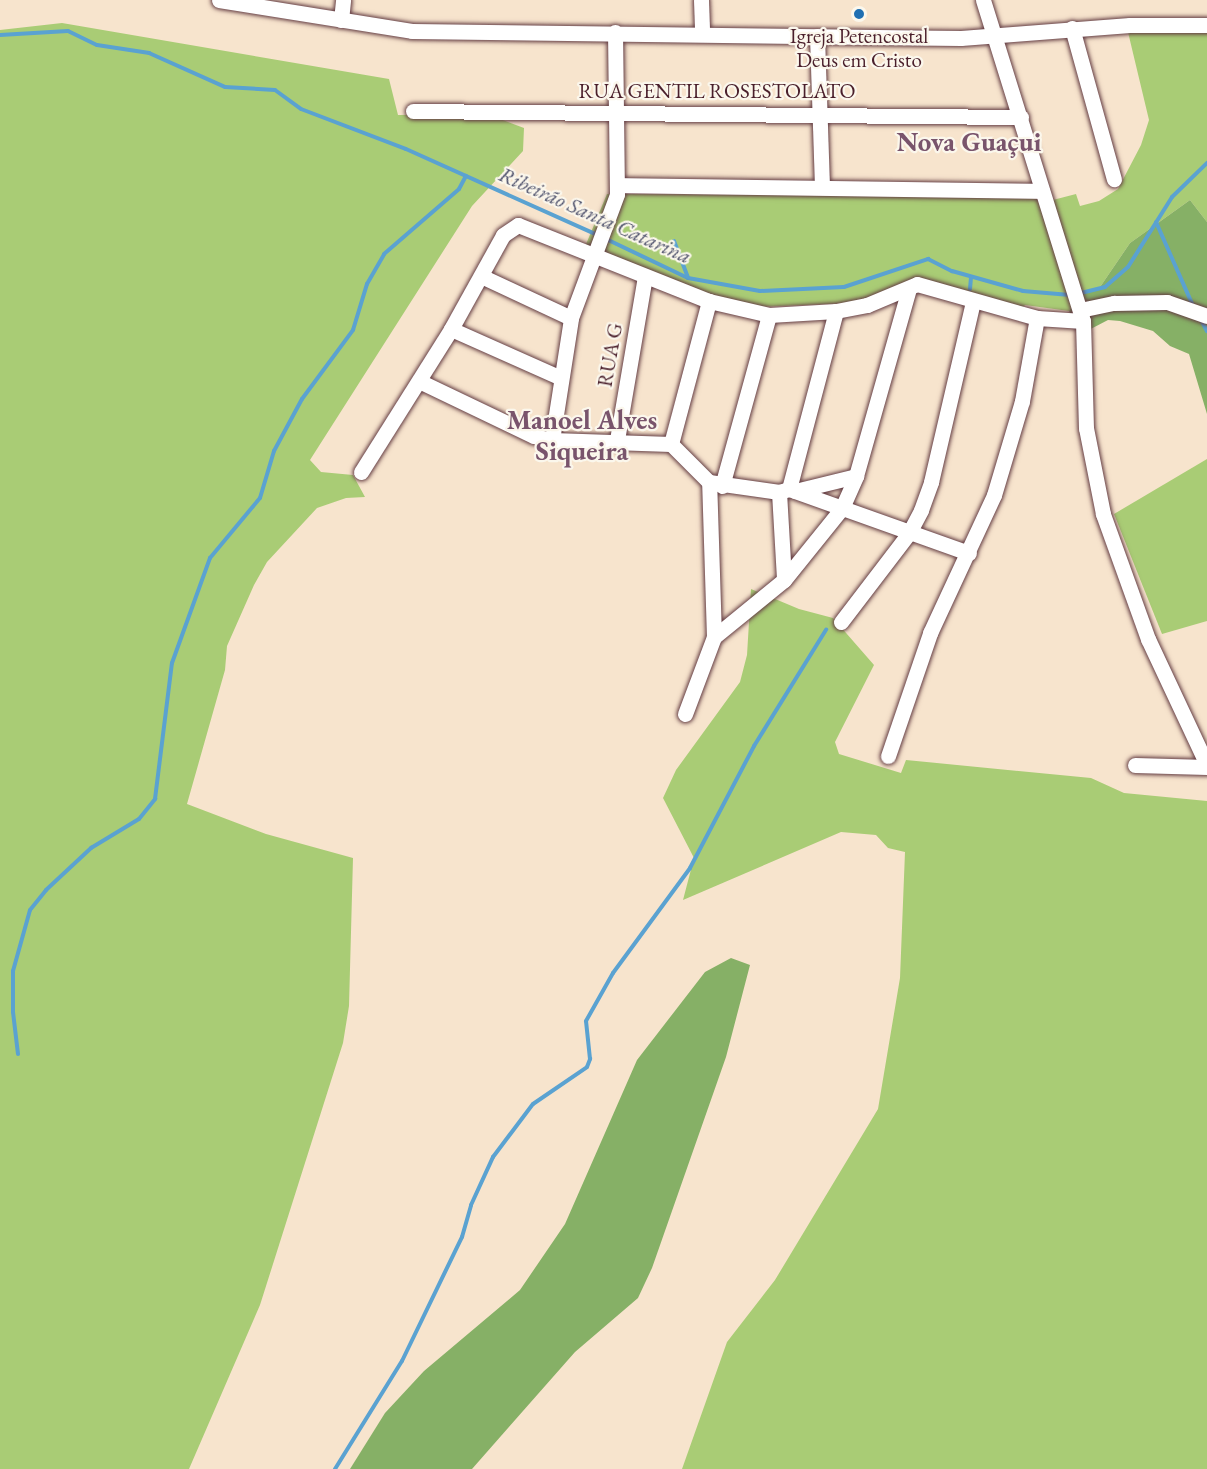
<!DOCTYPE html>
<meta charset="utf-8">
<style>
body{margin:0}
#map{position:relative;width:1207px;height:1469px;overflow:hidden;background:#f7e4cd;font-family:"EB Garamond",serif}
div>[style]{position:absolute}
.green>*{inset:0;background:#a9cc75}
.forest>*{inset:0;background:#86b066}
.stream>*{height:4px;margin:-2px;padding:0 2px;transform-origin:2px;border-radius:2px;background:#5aa2d1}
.roads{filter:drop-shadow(0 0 2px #643d43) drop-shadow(0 0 2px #643d43)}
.minor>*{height:15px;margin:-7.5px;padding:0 7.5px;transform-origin:7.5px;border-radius:7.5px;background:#fff}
.dots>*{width:16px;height:16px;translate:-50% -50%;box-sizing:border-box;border:3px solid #fbf7ec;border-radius:50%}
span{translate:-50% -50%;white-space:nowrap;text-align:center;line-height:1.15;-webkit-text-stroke:4.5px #fbf7ec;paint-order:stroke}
.poi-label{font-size:21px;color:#4a1f2b}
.street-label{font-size:21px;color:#4a1f2b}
.water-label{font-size:22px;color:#50536d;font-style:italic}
.district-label{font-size:27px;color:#79546c;font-weight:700}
</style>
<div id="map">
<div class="green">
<i style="clip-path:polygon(62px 23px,389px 79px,398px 115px,487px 114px,524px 128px,523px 151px,472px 206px,310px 460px,321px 472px,353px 475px,365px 497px,346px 498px,317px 508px,267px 562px,254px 585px,227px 646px,225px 670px,187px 804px,266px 834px,353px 858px,349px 1006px,343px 1043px,260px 1305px,189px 1469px,0 1469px,0 30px)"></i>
<i style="clip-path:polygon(1207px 27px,1207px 222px,1190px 200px,1130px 243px,1100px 287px,1076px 297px,1069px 311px,1025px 305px,1021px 309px,915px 281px,853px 303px,758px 307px,722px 302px,584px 249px,607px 194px,1029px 196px,1049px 201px,1076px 194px,1080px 206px,1099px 201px,1118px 189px,1141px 145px,1149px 120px,1127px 28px)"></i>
<i style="clip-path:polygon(1207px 459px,1207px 621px,1162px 634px,1114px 514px)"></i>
<i style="clip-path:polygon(751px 589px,799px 609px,833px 618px,874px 665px,835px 742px,839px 754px,901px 773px,906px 760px,1091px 778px,1124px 793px,1207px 801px,1207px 1469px,682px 1469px,727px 1342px,775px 1280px,878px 1109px,900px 978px,905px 852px,888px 848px,876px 835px,841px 832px,683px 900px,694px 858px,663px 798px,676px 770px,740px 682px,747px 655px)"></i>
</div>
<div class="forest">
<i style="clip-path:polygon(1190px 200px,1207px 222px,1207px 414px,1189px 354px,1170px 346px,1153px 331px,1120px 321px,1108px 320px,1083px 333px,1069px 311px,1076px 297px,1100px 287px,1130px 243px)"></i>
<i style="clip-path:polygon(731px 958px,750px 965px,726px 1057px,652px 1268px,638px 1298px,575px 1352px,472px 1469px,350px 1469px,385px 1413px,424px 1371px,520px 1290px,565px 1224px,637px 1060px,705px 972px)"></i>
</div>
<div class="stream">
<i style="left:0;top:35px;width:68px;rotate:-3.4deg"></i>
<i style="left:68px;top:31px;width:32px;rotate:26deg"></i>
<i style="left:97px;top:45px;width:53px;rotate:8.7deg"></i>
<i style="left:149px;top:53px;width:83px;rotate:24.1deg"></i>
<i style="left:225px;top:87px;width:50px;rotate:3.4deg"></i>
<i style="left:275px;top:90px;width:32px;rotate:36deg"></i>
<i style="left:301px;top:109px;width:112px;rotate:20.9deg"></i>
<i style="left:406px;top:149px;width:209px;rotate:24.2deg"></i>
<i style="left:1156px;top:222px;width:92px;rotate:66.2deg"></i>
<i style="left:604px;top:238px;width:93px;rotate:25.5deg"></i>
<i style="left:688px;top:278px;width:73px;rotate:10.2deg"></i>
<i style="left:760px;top:291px;width:84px;rotate:-2.7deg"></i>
<i style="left:844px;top:287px;width:89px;rotate:-18.4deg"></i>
<i style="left:928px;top:259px;width:27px;rotate:27deg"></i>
<i style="left:952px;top:271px;width:74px;rotate:15.7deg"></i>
<i style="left:1023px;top:291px;width:47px;rotate:4.9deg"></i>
<i style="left:674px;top:241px;width:39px;rotate:69deg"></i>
<i style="left:970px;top:289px;width:12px;rotate:-85deg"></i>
<i style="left:1077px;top:294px;width:29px;rotate:-14deg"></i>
<i style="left:1105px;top:287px;width:30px;rotate:-41deg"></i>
<i style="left:1128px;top:267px;width:83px;rotate:-57.8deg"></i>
<i style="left:1172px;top:197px;width:49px;rotate:-44.2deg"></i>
<i style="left:1200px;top:318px;width:15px;rotate:62deg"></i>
<i style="left:18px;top:1054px;width:42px;rotate:-96.8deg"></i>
<i style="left:13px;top:1012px;width:41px;rotate:-90deg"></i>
<i style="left:13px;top:971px;width:63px;rotate:-74.4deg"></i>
<i style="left:30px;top:910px;width:26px;rotate:-51deg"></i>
<i style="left:46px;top:890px;width:62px;rotate:-43deg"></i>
<i style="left:91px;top:848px;width:56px;rotate:-31.1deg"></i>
<i style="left:139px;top:819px;width:26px;rotate:-51deg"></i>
<i style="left:155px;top:799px;width:137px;rotate:-82.9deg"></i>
<i style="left:172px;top:663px;width:112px;rotate:-70.1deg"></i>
<i style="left:210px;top:558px;width:78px;rotate:-50.2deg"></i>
<i style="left:260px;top:498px;width:49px;rotate:-73.4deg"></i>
<i style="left:274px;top:451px;width:59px;rotate:-61.7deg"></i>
<i style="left:302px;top:399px;width:86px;rotate:-53.5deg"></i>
<i style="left:353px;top:330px;width:48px;rotate:-73.1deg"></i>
<i style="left:367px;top:284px;width:34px;rotate:-60deg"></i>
<i style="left:384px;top:254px;width:99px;rotate:-40.9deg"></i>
<i style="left:459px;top:189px;width:15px;rotate:-62deg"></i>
<i style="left:335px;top:1469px;width:127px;rotate:-58.2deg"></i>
<i style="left:402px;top:1361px;width:138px;rotate:-64.2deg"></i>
<i style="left:462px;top:1237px;width:33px;rotate:-74deg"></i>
<i style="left:471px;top:1205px;width:53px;rotate:-65.4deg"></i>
<i style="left:493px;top:1157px;width:66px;rotate:-53deg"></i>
<i style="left:533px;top:1104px;width:65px;rotate:-34.4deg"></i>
<i style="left:587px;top:1067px;width:9px;rotate:-69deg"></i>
<i style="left:590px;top:1059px;width:38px;rotate:-96deg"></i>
<i style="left:586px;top:1021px;width:55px;rotate:-60.6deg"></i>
<i style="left:613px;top:973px;width:130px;rotate:-53.7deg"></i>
<i style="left:690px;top:868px;width:138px;rotate:-62.3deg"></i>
<i style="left:754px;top:746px;width:137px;rotate:-58.2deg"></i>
</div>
<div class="roads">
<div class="minor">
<i style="left:219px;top:0;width:195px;rotate:9.1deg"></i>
<i style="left:412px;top:31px;width:549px;rotate:0.73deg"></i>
<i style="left:961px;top:38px;width:169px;rotate:-4.4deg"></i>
<i style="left:1130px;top:25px;width:77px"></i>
<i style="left:701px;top:0;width:34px;rotate:88deg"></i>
<i style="left:983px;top:0;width:336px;rotate:72.7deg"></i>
<i style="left:1083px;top:321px;width:107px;rotate:88.4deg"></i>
<i style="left:1086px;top:428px;width:88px;rotate:78.8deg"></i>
<i style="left:1103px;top:514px;width:133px;rotate:70.2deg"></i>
<i style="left:1148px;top:639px;width:139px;rotate:64.9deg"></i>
<i style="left:341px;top:20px;width:20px;rotate:-84deg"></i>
<i style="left:1072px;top:28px;width:157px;rotate:74.5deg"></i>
<i style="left:817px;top:36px;width:150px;rotate:88.1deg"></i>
<i style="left:413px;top:111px;width:608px;rotate:0.57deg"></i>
<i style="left:618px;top:185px;width:424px;rotate:0.8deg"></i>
<i style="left:481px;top:276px;width:99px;rotate:25deg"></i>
<i style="left:1080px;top:310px;width:35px;rotate:-12deg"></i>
<i style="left:1114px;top:303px;width:53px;rotate:-1.1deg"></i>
<i style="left:1167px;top:302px;width:42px;rotate:19.3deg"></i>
<i style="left:451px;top:329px;width:118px;rotate:24deg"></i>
<i style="left:419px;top:381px;width:127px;rotate:25.6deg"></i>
<i style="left:534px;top:436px;width:18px;rotate:13deg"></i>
<i style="left:552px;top:440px;width:119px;rotate:1.9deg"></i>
<i style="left:671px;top:444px;width:54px;rotate:45deg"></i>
<i style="left:709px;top:482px;width:71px;rotate:8.1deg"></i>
<i style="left:779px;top:492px;width:10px;rotate:-17deg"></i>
<i style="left:789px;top:489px;width:191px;rotate:19.6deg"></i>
<i style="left:552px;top:440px;width:123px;rotate:-81.1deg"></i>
<i style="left:571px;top:318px;width:132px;rotate:-69.6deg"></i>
<i style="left:617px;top:194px;width:162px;rotate:-90.7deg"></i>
<i style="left:617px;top:440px;width:165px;rotate:-80.3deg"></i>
<i style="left:671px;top:444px;width:148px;rotate:-75.1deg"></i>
<i style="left:361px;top:472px;width:169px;rotate:-57.8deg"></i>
<i style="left:451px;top:329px;width:107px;rotate:-61deg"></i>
<i style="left:503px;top:235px;width:18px;rotate:-34deg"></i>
<i style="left:518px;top:225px;width:206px;rotate:21.7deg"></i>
<i style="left:709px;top:301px;width:62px;rotate:13.1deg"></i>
<i style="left:769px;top:315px;width:67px;rotate:-3.4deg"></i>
<i style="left:836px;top:311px;width:32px;rotate:-11deg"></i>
<i style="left:867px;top:305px;width:54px;rotate:-22.8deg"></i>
<i style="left:917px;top:284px;width:125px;rotate:15.8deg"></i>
<i style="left:1037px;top:318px;width:46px;rotate:3.7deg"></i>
<i style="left:722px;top:486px;width:177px;rotate:-74.6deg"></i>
<i style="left:789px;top:489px;width:184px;rotate:-75.2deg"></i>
<i style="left:795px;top:491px;width:63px;rotate:-13.8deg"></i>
<i style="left:779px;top:492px;width:88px;rotate:86.7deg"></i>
<i style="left:841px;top:622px;width:112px;rotate:-52.6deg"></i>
<i style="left:909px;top:533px;width:26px;rotate:-62deg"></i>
<i style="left:921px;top:510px;width:30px;rotate:-70deg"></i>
<i style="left:931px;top:482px;width:186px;rotate:-76.9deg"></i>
<i style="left:714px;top:637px;width:90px;rotate:-39.2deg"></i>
<i style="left:784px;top:580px;width:92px;rotate:-51.1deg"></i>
<i style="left:842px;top:508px;width:35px;rotate:-66deg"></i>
<i style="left:856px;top:476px;width:194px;rotate:-74.2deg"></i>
<i style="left:685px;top:714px;width:82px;rotate:-69.4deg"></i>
<i style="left:714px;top:637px;width:155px;rotate:-91.8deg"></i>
<i style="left:888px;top:756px;width:130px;rotate:-71.1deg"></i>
<i style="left:930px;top:633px;width:152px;rotate:-65.1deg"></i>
<i style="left:994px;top:495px;width:98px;rotate:-73.4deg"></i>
<i style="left:1022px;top:401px;width:84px;rotate:-79.8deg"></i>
<i style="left:1135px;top:765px;width:72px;rotate:1.6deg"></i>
</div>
</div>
<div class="dots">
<i style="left:859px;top:14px;background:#1f6fb2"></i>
</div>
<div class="poi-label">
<span style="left:859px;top:48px">Igreja Petencostal<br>Deus em Cristo</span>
</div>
<div class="street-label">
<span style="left:717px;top:91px">RUA GENTIL ROSESTOLATO</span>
<span style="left:610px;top:355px;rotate:-80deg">RUA G</span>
</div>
<div class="water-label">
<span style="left:595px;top:215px;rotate:24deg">Ribeirão Santa Catarina</span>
</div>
<div class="district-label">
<span style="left:969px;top:142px">Nova Guaçui</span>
<span style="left:582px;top:435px">Manoel Alves<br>Siqueira</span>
</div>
</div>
